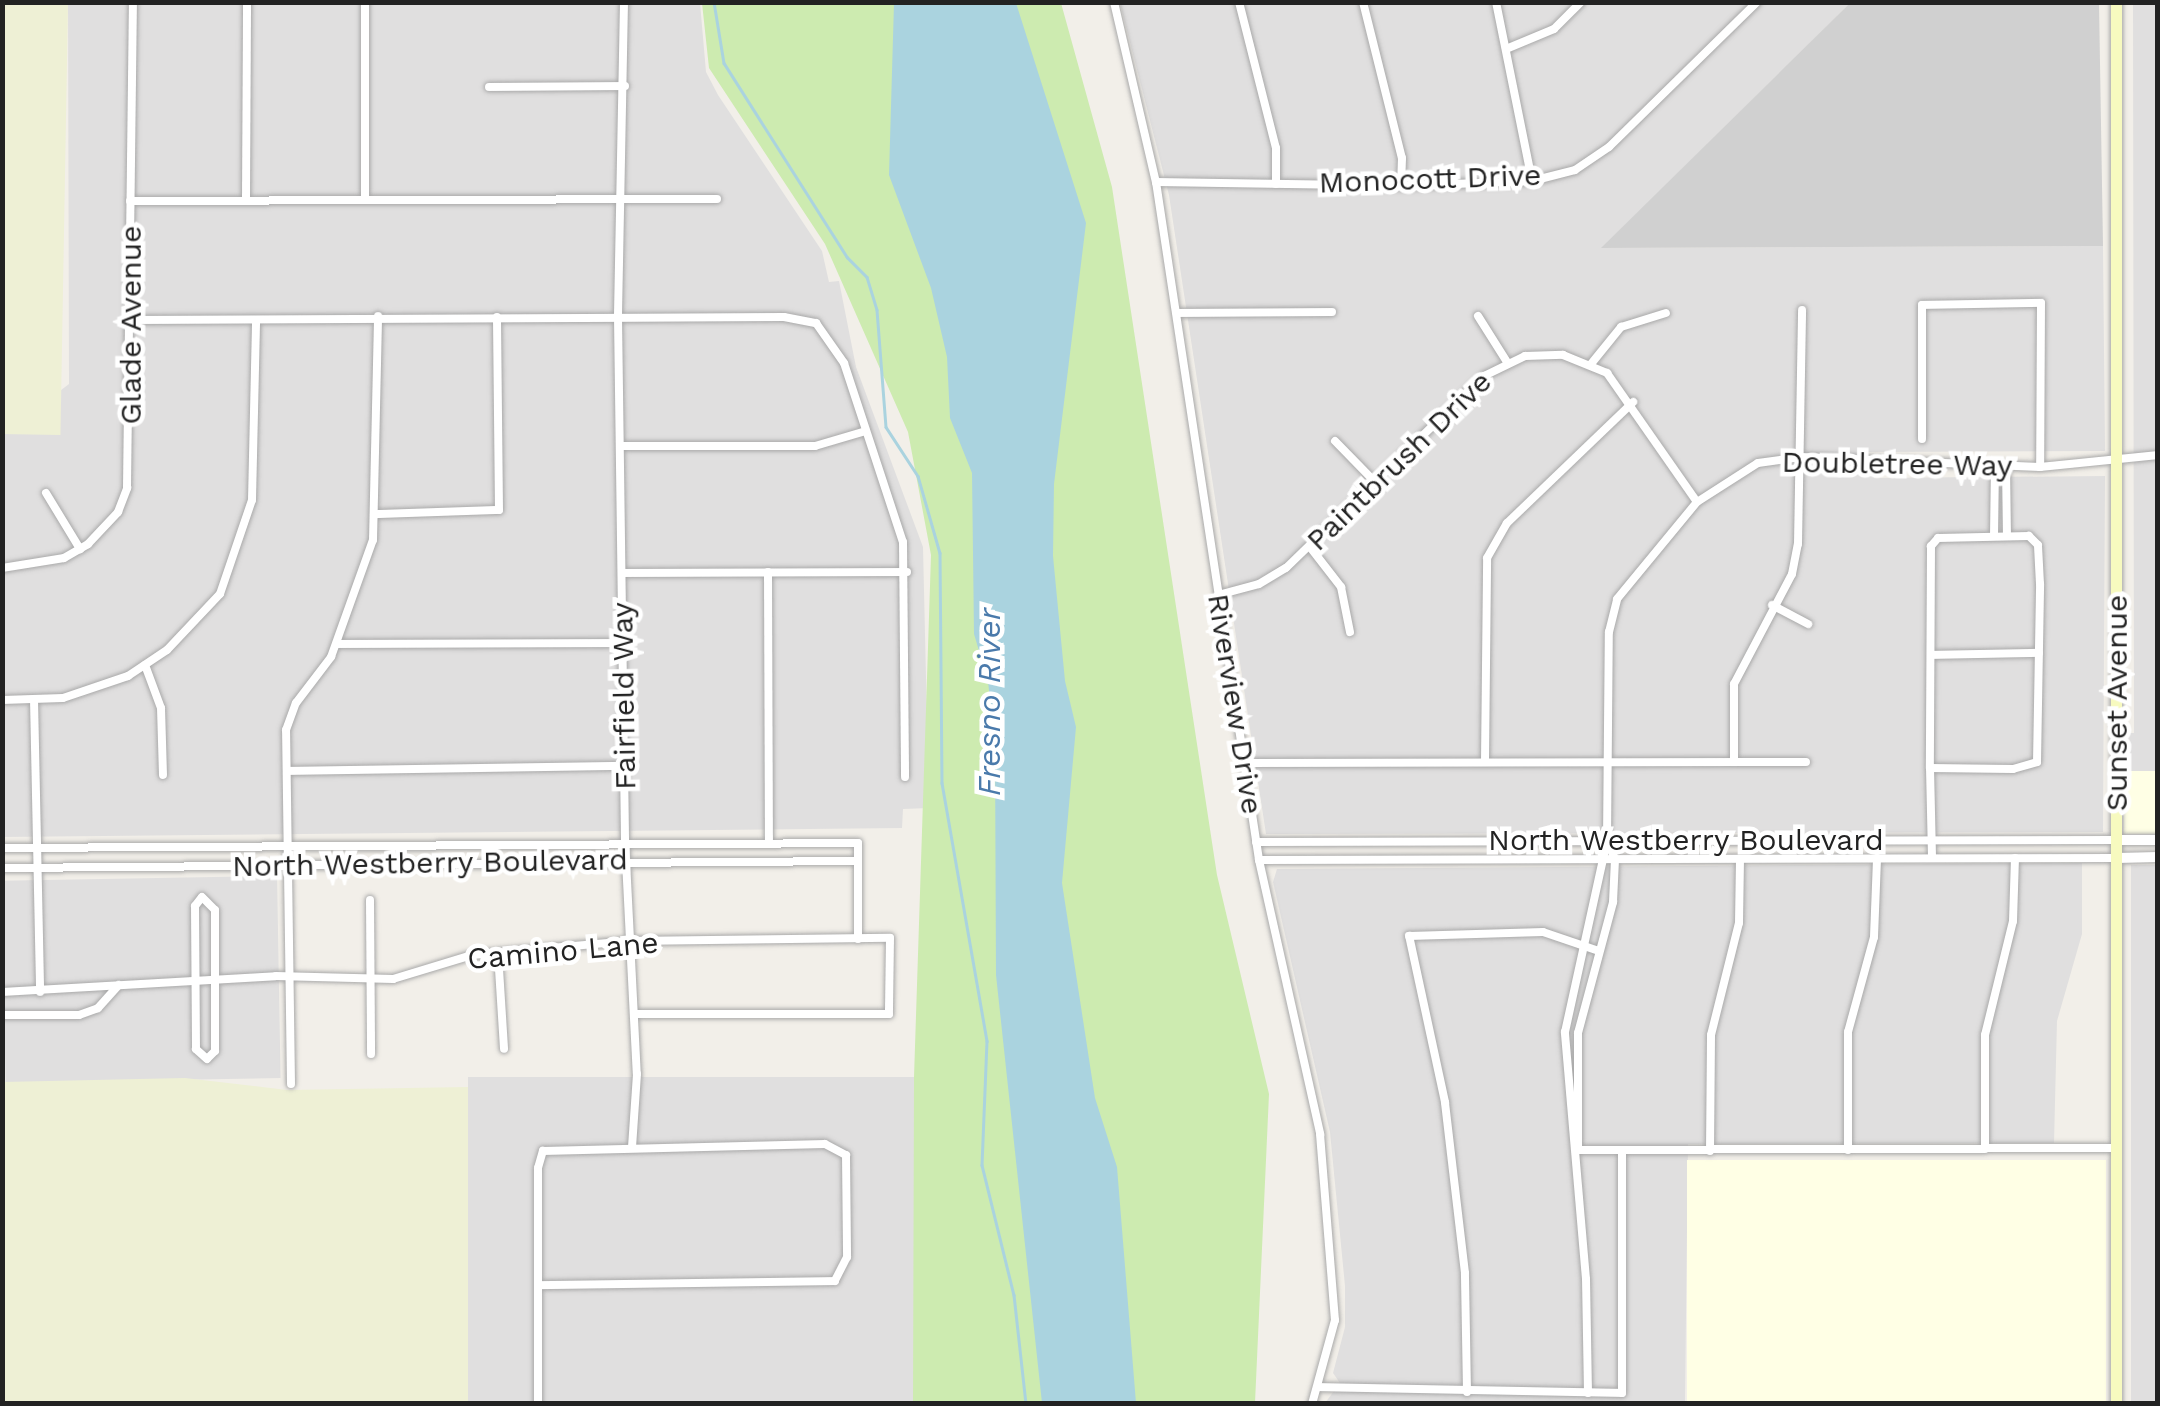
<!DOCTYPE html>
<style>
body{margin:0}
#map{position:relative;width:2160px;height:1406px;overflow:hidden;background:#f2efe9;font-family:"Work Sans",sans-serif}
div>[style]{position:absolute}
.residential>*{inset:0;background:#e0dfdf;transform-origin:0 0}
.education>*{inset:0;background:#ffffe5;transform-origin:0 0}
.religious>*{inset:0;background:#d0d0d0}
.farmland>*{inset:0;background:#eef0d5;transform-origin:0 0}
.grass>*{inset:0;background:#cdebb0}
.water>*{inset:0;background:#aad3df}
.stream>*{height:2.5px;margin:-1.25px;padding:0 1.25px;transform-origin:1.25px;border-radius:1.25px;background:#aad3df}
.roads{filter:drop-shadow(0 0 2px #a9a9a9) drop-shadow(0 0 2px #a9a9a9)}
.minor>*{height:8px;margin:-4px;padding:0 4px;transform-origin:4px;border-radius:4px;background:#fff}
.tertiary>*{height:10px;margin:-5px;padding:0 5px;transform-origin:5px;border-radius:5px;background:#fff}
.secondary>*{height:11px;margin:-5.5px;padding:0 5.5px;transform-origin:5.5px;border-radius:5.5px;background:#f7fabf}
span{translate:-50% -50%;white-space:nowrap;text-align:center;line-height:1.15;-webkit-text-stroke:9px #fff;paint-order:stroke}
.street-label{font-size:30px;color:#222}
.water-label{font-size:32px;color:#4a7aab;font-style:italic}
.frame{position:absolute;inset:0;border:5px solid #222;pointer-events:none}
</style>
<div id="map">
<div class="residential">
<i style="clip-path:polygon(2157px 2px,2158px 771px,2124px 771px,2124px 733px,2134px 733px,2133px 3px)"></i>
<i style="clip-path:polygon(68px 3px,700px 3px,706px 72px,718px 95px,822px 251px,829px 282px,839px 281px,856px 367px,923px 547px,929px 808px,903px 809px,902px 828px,3px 837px,3px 434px,69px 384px)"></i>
<i style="clip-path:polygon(1120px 3px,1850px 3px,1602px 248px,2103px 246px,2105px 451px,1863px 452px,1874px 478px,2105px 476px,2103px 832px,1266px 834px,1169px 195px)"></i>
<i style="clip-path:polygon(2082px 863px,2082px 934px,2057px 1021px,2054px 1143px,1688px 1144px,1685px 1403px,1325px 1403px,1340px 1383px,1333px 1373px,1345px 1327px,1345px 1286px,1330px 1132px,1273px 882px,1277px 869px)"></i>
<i style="left:2131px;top:865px;width:26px;height:538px"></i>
<i style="left:277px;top:876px;width:202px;height:275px;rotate:89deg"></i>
<i style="left:468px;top:1077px;width:446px;height:326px"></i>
</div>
<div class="education">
<i style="left:2124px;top:771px;width:33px;height:63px"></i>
<i style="left:1687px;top:1160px;width:419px;height:243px"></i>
</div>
<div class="religious">
<i style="clip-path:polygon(1850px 3px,2099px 3px,2103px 246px,1601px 248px)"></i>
</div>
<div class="farmland">
<i style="left:3px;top:2px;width:65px;height:432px;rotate:1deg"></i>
<i style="clip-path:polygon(185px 1078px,287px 1090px,468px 1087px,468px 1403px,3px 1403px,3px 1082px)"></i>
</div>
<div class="grass">
<i style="clip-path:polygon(702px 3px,1061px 3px,1112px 187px,1217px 875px,1269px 1094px,1255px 1403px,913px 1403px,914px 1077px,931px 555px,908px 432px,825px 244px,709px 68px)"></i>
</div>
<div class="water">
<i style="clip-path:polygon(894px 3px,1016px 3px,1086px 223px,1054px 484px,1053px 556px,1065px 681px,1076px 727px,1062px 883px,1095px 1098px,1117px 1167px,1136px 1403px,1042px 1403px,996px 975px,995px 746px,988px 681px,974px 634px,972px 473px,950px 418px,947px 357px,931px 288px,889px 175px)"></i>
</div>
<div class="stream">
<i style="left:714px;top:2px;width:62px;rotate:80.7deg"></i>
<i style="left:724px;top:63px;width:230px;rotate:57.6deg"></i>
<i style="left:847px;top:257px;width:28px;rotate:45deg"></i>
<i style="left:867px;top:277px;width:34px;rotate:73deg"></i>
<i style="left:877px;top:310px;width:117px;rotate:85.6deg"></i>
<i style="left:886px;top:427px;width:59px;rotate:56.9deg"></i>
<i style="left:918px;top:476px;width:80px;rotate:74.1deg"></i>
<i style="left:940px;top:553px;width:230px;rotate:89.5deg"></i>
<i style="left:942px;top:783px;width:262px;rotate:80.1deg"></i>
<i style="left:987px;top:1041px;width:124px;rotate:92.3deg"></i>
<i style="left:982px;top:1165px;width:134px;rotate:76.2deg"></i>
<i style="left:1014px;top:1295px;width:110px;rotate:83.7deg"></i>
</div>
<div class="roads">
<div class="minor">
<i style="left:624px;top:2px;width:315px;rotate:91.1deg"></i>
<i style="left:618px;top:317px;width:524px;rotate:89.23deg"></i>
<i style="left:625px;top:841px;width:233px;rotate:87.1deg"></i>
<i style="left:637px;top:1074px;width:73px;rotate:93.9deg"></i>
<i style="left:1114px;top:2px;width:185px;rotate:76.9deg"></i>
<i style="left:1156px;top:182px;width:686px;rotate:81.36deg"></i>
<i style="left:1259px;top:860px;width:281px;rotate:77.4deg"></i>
<i style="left:1320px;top:1134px;width:187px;rotate:85.4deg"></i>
<i style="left:1335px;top:1320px;width:87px;rotate:105.3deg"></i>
<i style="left:1239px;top:2px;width:151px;rotate:75.8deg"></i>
<i style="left:1276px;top:148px;width:36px;rotate:90deg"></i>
<i style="left:1363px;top:2px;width:161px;rotate:76deg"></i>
<i style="left:1402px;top:158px;width:28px;rotate:92deg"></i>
<i style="left:1496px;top:2px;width:183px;rotate:78.6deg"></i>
<i style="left:1506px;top:49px;width:52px;rotate:-22.6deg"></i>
<i style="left:1554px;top:29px;width:38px;rotate:-45deg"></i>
<i style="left:489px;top:87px;width:136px;rotate:-0.4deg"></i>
<i style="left:1156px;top:182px;width:245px;rotate:0.9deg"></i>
<i style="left:1401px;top:186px;width:131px;rotate:-2.2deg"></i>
<i style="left:1532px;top:181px;width:44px;rotate:-14.3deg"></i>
<i style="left:1575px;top:170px;width:41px;rotate:-34.1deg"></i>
<i style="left:1609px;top:147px;width:207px;rotate:-44.4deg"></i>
<i style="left:365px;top:200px;width:198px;rotate:-90deg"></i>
<i style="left:130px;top:201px;width:587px;rotate:-0.2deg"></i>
<i style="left:246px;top:201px;width:199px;rotate:-89.7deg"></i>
<i style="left:1177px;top:313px;width:155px;rotate:-0.4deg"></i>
<i style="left:1478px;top:316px;width:54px;rotate:57.8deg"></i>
<i style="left:131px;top:320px;width:653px;rotate:-0.26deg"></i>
<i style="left:784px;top:317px;width:33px;rotate:11deg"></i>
<i style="left:816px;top:323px;width:49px;rotate:55deg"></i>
<i style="left:844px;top:363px;width:188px;rotate:71.8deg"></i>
<i style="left:903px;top:542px;width:235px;rotate:89.5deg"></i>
<i style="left:1591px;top:364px;width:48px;rotate:-51deg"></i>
<i style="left:1621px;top:327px;width:47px;rotate:-17.3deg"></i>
<i style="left:1922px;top:439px;width:134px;rotate:-90deg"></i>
<i style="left:1922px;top:305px;width:119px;rotate:-1deg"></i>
<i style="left:2041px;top:303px;width:164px;rotate:90.3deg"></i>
<i style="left:1335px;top:441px;width:57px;rotate:45.7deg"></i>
<i style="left:620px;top:446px;width:195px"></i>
<i style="left:815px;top:446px;width:53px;rotate:-16.4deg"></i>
<i style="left:2006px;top:466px;width:69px;rotate:89.2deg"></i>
<i style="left:46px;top:493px;width:66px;rotate:58.7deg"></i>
<i style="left:376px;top:514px;width:123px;rotate:-1.9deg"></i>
<i style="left:499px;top:510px;width:193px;rotate:-90.6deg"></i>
<i style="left:1994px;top:536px;width:70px;rotate:-89.2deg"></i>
<i style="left:1310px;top:547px;width:51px;rotate:52.2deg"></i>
<i style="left:1341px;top:587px;width:46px;rotate:78.7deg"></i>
<i style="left:2px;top:568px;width:63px;rotate:-9.2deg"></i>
<i style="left:64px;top:558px;width:28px;rotate:-30deg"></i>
<i style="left:88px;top:544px;width:44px;rotate:-46.8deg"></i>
<i style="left:118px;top:512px;width:26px;rotate:-69deg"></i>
<i style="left:127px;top:488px;width:486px;rotate:-89.3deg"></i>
<i style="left:768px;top:572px;width:268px;rotate:89.8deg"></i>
<i style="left:622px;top:573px;width:285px;rotate:-0.2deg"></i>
<i style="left:1218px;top:595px;width:42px;rotate:-15deg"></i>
<i style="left:1259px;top:584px;width:31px;rotate:-31deg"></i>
<i style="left:1286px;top:568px;width:276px;rotate:-44.1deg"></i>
<i style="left:1484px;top:376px;width:46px;rotate:-26deg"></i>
<i style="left:1525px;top:356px;width:38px;rotate:-2deg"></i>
<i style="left:1563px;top:355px;width:48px;rotate:22.2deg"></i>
<i style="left:1607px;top:373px;width:157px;rotate:55.1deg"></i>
<i style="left:1772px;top:605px;width:41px;rotate:27.8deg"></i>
<i style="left:337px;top:644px;width:286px;rotate:-0.2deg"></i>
<i style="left:1931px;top:655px;width:108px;rotate:-1.1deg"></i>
<i style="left:145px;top:665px;width:46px;rotate:69.6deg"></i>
<i style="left:161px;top:708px;width:67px;rotate:88.3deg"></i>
<i style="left:34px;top:699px;width:293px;rotate:88.8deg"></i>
<i style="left:2px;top:700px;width:61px;rotate:-1.9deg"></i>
<i style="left:63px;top:698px;width:69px;rotate:-18.7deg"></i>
<i style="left:128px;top:676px;width:47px;rotate:-33.7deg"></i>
<i style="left:167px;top:650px;width:77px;rotate:-46.6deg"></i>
<i style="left:220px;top:594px;width:99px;rotate:-71.2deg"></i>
<i style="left:252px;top:500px;width:179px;rotate:-88.7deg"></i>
<i style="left:1485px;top:761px;width:203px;rotate:-89.4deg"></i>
<i style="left:1487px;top:558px;width:40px;rotate:-60.3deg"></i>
<i style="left:1507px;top:523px;width:175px;rotate:-43.8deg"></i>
<i style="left:1734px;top:761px;width:77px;rotate:-90deg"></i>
<i style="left:1734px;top:684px;width:124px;rotate:-62.2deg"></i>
<i style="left:1792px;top:574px;width:31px;rotate:-79deg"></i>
<i style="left:1798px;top:544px;width:234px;rotate:-89deg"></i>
<i style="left:1244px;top:763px;width:562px;rotate:-0.1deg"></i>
<i style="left:1930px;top:768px;width:83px;rotate:0.7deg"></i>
<i style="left:2013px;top:769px;width:25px;rotate:-16deg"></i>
<i style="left:2037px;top:762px;width:178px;rotate:-89deg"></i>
<i style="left:2040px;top:584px;width:39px;rotate:-93deg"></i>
<i style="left:2038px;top:545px;width:13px;rotate:-135deg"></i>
<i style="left:2029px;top:536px;width:91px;rotate:178.7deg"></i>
<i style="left:1938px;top:538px;width:11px;rotate:131deg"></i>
<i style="left:1931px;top:546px;width:222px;rotate:90.3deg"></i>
<i style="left:1930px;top:768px;width:90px;rotate:88.7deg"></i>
<i style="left:287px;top:771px;width:337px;rotate:-0.9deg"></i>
<i style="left:1256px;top:842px;width:861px;rotate:-0.13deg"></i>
<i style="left:2px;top:848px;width:856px;rotate:-0.33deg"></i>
<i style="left:858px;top:843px;width:96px;rotate:90deg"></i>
<i style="left:1259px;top:860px;width:858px;rotate:-0.13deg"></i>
<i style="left:2px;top:868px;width:856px;rotate:-0.47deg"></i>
<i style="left:202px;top:897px;width:18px;rotate:45deg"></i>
<i style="left:215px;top:910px;width:141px;rotate:90deg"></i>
<i style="left:215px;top:1051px;width:11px;rotate:135deg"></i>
<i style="left:207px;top:1059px;width:15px;rotate:-138deg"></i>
<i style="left:196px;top:1049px;width:143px;rotate:-90.4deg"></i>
<i style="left:195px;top:906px;width:11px;rotate:-52deg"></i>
<i style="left:370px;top:900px;width:154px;rotate:89.6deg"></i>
<i style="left:498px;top:953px;width:96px;rotate:86.4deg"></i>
<i style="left:2px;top:992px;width:274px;rotate:-3.3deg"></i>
<i style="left:276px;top:976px;width:117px;rotate:1.5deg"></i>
<i style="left:393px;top:979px;width:83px;rotate:-16.9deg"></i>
<i style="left:472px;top:955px;width:159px;rotate:-5.1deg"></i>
<i style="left:630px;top:941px;width:260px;rotate:-0.7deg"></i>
<i style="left:890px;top:938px;width:76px;rotate:90.8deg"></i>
<i style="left:889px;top:1014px;width:255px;rotate:180deg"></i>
<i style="left:2px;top:1015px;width:77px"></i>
<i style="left:79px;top:1015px;width:20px;rotate:-20deg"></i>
<i style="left:98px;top:1008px;width:31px;rotate:-48deg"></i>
<i style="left:291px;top:1084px;width:354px;rotate:-90.8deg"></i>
<i style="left:286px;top:730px;width:29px;rotate:-70deg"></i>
<i style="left:296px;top:703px;width:58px;rotate:-52.7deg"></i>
<i style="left:331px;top:657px;width:124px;rotate:-70.3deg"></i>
<i style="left:373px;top:540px;width:224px;rotate:-88.7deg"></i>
<i style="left:1578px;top:1148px;width:115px;rotate:-90deg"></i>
<i style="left:1578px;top:1033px;width:136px;rotate:-75deg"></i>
<i style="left:1613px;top:902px;width:43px;rotate:-87.3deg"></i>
<i style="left:1615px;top:859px;width:20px;rotate:-114deg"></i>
<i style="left:1985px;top:1149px;width:114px;rotate:-90deg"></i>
<i style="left:1985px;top:1035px;width:117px;rotate:-76.2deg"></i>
<i style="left:2013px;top:921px;width:63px;rotate:-88.2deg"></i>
<i style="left:1577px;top:1150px;width:541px;rotate:-0.21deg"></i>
<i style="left:1848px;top:1150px;width:118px;rotate:-90deg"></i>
<i style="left:1848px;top:1032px;width:98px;rotate:-74.7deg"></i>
<i style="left:1874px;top:937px;width:79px;rotate:-87.8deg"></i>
<i style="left:1710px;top:1151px;width:116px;rotate:-89.5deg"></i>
<i style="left:1711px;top:1035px;width:115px;rotate:-76deg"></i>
<i style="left:1739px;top:923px;width:63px;rotate:-89.1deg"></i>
<i style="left:1318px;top:1387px;width:304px;rotate:1.1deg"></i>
<i style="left:1622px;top:1393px;width:241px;rotate:-90deg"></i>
<i style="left:1467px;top:1392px;width:119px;rotate:-91deg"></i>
<i style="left:1465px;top:1273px;width:172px;rotate:-96.7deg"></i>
<i style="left:1445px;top:1102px;width:170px;rotate:-102.2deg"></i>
<i style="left:1409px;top:936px;width:134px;rotate:-1.7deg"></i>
<i style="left:1543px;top:932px;width:59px;rotate:18.7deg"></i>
<i style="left:1588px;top:1393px;width:114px;rotate:-91deg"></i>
<i style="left:1586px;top:1279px;width:248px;rotate:-94.9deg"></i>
<i style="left:1565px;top:1032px;width:196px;rotate:-77.6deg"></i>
<i style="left:1607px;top:841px;width:209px;rotate:-89.5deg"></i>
<i style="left:1609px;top:632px;width:34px;rotate:-76deg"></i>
<i style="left:1617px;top:599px;width:126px;rotate:-50.5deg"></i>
<i style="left:1697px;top:502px;width:72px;rotate:-32.6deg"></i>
<i style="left:1758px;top:463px;width:43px;rotate:-7.9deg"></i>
<i style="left:1801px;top:457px;width:239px;rotate:2.4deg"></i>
<i style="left:2040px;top:467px;width:119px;rotate:-5.8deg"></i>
<i style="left:538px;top:1404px;width:236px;rotate:-90deg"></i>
<i style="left:538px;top:1168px;width:18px;rotate:-74deg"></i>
<i style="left:543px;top:1151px;width:282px;rotate:-1.4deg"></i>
<i style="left:825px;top:1144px;width:24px;rotate:28deg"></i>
<i style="left:846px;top:1155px;width:102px;rotate:89.4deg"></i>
<i style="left:847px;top:1257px;width:27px;rotate:117deg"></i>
<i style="left:835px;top:1281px;width:297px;rotate:179.2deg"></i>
</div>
<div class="tertiary">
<i style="left:2117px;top:840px;width:41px"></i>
<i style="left:2117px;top:858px;width:41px;rotate:-1.4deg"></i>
</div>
<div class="secondary">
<i style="left:2116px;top:1404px;width:1402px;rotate:-90deg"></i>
</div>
</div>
<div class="street-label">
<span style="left:1430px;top:179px;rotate:-2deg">Monocott Drive</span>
<span style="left:131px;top:325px;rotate:-90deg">Glade Avenue</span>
<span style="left:1399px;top:461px;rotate:-44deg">Paintbrush Drive</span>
<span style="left:1897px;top:464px;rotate:1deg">Doubletree Way</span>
<span style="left:624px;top:696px;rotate:-91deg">Fairfield Way</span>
<span style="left:2117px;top:703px;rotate:-90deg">Sunset Avenue</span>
<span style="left:1235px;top:704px;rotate:81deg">Riverview Drive</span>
<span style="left:1686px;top:840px">North Westberry Boulevard</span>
<span style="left:430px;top:863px;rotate:-1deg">North Westberry Boulevard</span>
<span style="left:563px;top:951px;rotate:-5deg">Camino Lane</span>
</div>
<div class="water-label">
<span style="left:989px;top:702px;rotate:-90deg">Fresno River</span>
</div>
<div class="frame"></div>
</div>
